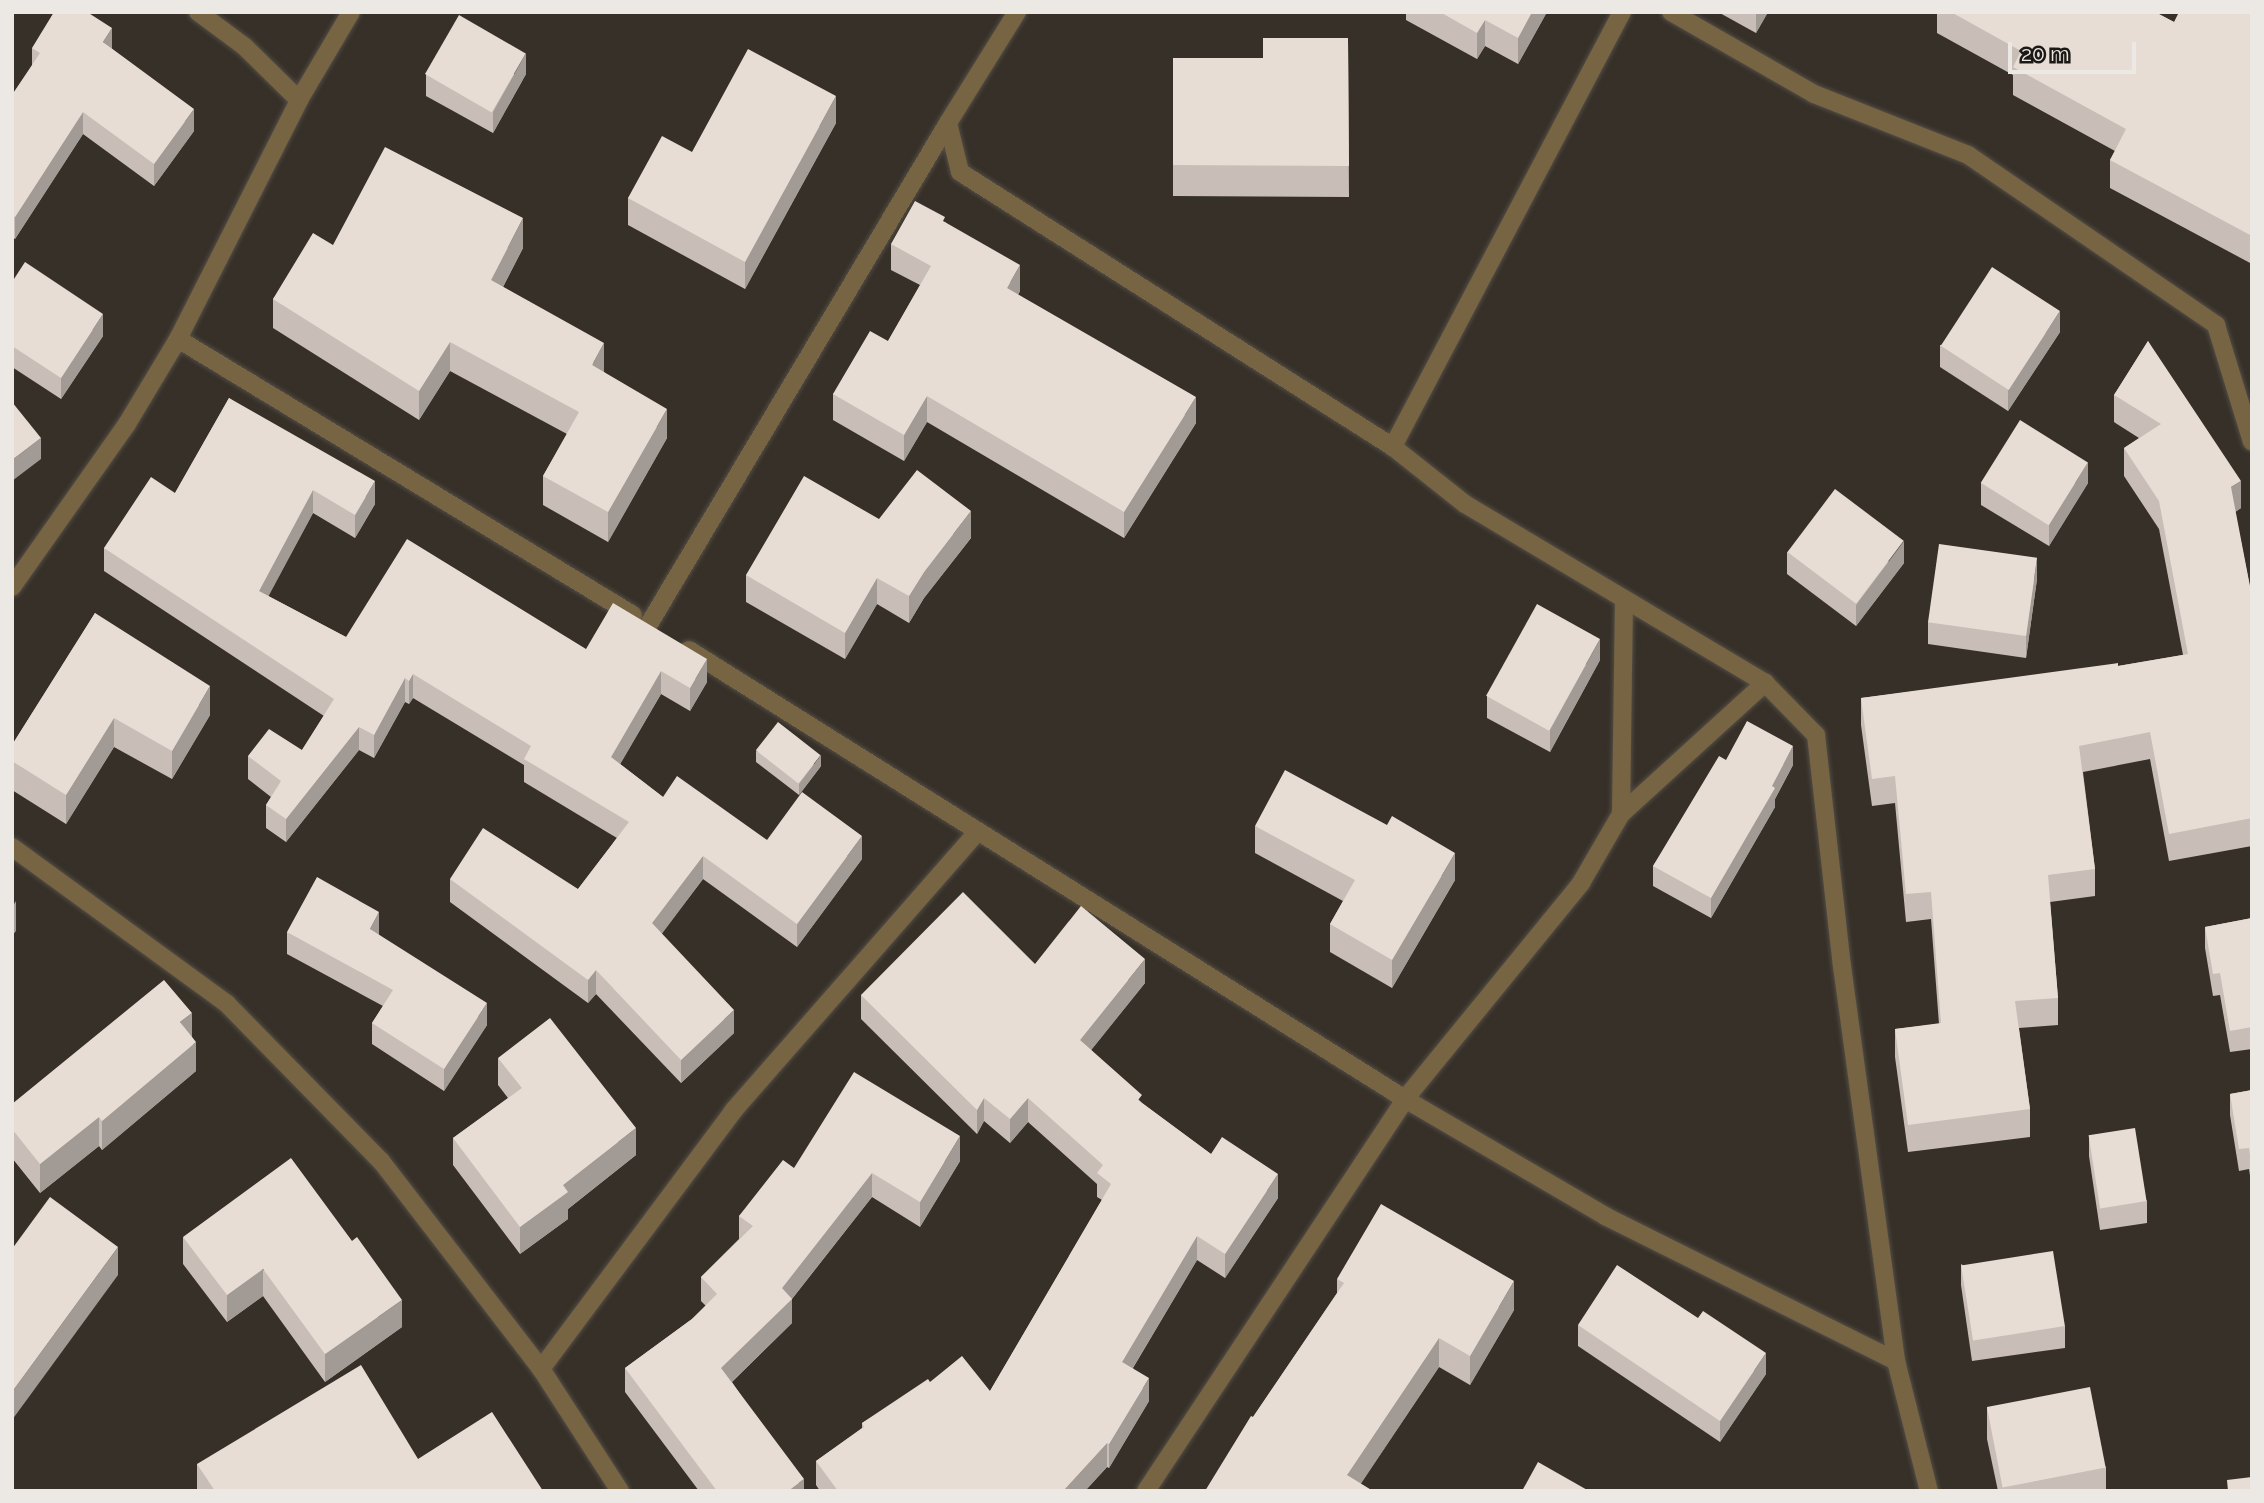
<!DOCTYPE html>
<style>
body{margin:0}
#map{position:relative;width:2264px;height:1503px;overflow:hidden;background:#363028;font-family:Raleway,sans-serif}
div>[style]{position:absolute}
.roads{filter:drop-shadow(0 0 2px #534d46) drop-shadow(0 0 2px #534d46)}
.minor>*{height:18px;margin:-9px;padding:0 9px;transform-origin:9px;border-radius:9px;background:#776442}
.wall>*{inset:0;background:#c8beb7}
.shaded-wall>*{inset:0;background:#a29b95}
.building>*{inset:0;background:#e8ddd5;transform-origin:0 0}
span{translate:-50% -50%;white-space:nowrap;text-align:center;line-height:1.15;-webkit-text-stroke:7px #1b1815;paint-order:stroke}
.frame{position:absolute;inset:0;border:14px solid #ece8e3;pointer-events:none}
.scale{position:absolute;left:2008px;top:42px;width:128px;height:32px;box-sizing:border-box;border:4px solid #ece8e3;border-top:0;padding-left:9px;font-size:21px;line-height:24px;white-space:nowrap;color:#ece8e3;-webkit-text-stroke:5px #1b1815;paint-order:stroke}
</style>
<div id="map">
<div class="roads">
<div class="minor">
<i style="left:198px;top:12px;width:57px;rotate:36.5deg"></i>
<i style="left:244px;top:46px;width:77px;rotate:44.5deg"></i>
<i style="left:1017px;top:12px;width:131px;rotate:121.9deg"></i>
<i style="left:948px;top:123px;width:50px;rotate:76.2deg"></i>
<i style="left:960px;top:172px;width:513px;rotate:32.42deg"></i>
<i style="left:1622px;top:12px;width:492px;rotate:117.8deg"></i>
<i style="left:1393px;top:447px;width:92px;rotate:38.4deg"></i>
<i style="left:1465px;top:504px;width:349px;rotate:30.8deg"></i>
<i style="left:1765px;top:683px;width:73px;rotate:45.6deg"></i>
<i style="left:1816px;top:735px;width:232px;rotate:83.6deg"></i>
<i style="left:1842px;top:966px;width:399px;rotate:82.2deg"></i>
<i style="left:1671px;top:12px;width:165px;rotate:29.8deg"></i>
<i style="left:1814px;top:94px;width:166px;rotate:21.6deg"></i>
<i style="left:1968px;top:155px;width:301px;rotate:34.4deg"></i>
<i style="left:2216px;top:325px;width:122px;rotate:72.9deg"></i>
<i style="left:178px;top:339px;width:532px;rotate:31.24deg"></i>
<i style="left:12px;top:587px;width:199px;rotate:-54.8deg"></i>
<i style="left:127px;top:424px;width:99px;rotate:-59deg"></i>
<i style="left:178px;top:339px;width:268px;rotate:-63.1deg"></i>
<i style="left:299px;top:100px;width:102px;rotate:-59.4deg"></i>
<i style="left:649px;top:624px;width:583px;rotate:-59.17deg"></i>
<i style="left:689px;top:650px;width:845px;rotate:32.09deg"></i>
<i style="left:1405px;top:1099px;width:232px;rotate:30.3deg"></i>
<i style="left:1605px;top:1216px;width:325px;rotate:26.5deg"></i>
<i style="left:1896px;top:1361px;width:134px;rotate:75.8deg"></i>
<i style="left:1621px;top:814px;width:215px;rotate:-89.2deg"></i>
<i style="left:12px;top:847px;width:266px;rotate:36.1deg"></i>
<i style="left:227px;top:1004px;width:220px;rotate:45.6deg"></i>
<i style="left:381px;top:1161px;width:262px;rotate:52.4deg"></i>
<i style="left:620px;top:1491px;width:145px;rotate:-122.9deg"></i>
<i style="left:541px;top:1369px;width:322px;rotate:-53.3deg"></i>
<i style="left:733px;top:1111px;width:372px;rotate:-48.8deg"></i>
<i style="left:1146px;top:1491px;width:470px;rotate:-56.5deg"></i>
<i style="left:1405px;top:1099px;width:279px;rotate:-50.8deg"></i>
<i style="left:1581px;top:883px;width:80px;rotate:-59.9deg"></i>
<i style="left:1621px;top:814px;width:195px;rotate:-42.3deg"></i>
</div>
</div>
<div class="wall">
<i style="clip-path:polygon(1406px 12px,1547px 12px,1518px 64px,1485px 46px,1477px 59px,1406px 20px)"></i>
<i style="clip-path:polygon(1718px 12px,1768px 12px,1756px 33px)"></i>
<i style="clip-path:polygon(1937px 12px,2155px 12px,2174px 22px,2252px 12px,2252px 264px,2110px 188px,2110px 160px,2115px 151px,2013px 95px,2013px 75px,1937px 33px)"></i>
<i style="clip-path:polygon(1348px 38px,1349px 197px,1173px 196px,1173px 58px,1263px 58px)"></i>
<i style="clip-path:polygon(32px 48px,112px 49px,194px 131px,154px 186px,83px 134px,15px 239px,12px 237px,12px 95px,32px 66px)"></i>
<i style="clip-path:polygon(426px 74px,526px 74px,493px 133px,426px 96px)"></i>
<i style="clip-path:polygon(836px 123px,745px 289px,628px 225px,628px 198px,692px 152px)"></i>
<i style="clip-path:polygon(945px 222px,1020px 291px,1018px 295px,1196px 423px,1124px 538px,927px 422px,904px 461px,833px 420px,833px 394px,888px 341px,920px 285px,891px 270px,891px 244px)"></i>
<i style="clip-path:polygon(333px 245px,523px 248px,503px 287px,604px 372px,667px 438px,608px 542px,543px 505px,543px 476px,567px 434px,450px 371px,419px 420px,273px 328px,273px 299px)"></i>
<i style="clip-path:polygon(12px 282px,103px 336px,61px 399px,12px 367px)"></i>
<i style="clip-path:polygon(2060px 332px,2008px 411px,1940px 367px,1940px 345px)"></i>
<i style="clip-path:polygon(2148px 341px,2241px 508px,2235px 512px,2252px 597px,2252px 846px,2169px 861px,2150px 759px,2083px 772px,2095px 869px,2095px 896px,2050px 902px,2058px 998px,2058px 1025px,2019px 1028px,2030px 1109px,2030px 1137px,1908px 1152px,1895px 1057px,1895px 1029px,1939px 1024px,1931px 919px,1906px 922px,1895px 803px,1872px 806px,1861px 725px,1861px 698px,2118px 666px,2183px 655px,2159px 529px,2124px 476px,2124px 448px,2139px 438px,2114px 422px,2114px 395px)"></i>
<i style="clip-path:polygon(229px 398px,375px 504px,355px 538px,313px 513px,268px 596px,346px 637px,586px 649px,707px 682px,690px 711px,661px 694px,620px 764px,663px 797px,767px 840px,862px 859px,797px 947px,703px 879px,661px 934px,734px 1033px,681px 1083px,596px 994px,588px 1003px,450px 902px,450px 879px,578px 889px,617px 838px,524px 782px,524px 765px,413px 698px,409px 704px,405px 702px,374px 758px,359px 750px,286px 842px,266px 828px,266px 805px,271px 797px,248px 779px,248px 756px,302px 750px,324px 716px,104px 571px,104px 548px,175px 493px)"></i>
<i style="clip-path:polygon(1981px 483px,2088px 483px,2049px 546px,1981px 505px)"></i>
<i style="clip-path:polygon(879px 519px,971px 538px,924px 598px,909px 623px,877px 604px,845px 659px,746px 602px,746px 575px)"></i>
<i style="clip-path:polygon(1787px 552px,1904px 563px,1856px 626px,1787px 574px)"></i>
<i style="clip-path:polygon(2037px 579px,2026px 658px,1928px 644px,1928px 622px)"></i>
<i style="clip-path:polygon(95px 613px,210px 715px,172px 779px,114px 747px,66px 824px,12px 790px,12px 745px)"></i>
<i style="clip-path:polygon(1600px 660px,1550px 752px,1487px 718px,1487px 696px)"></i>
<i style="clip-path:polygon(756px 751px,821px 766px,799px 795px,756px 762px)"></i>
<i style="clip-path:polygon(1726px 760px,1793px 765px,1775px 799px,1775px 807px,1711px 918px,1653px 886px,1653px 866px)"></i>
<i style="clip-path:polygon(1255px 826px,1455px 880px,1392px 988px,1330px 952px,1330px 924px,1343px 901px,1255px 853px)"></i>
<i style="clip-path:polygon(2252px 918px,2252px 1049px,2230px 1052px,2220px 995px,2213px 996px,2205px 948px,2205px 927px)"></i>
<i style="clip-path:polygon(287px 932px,379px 934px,379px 935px,487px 1025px,444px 1091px,372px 1044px,372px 1023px,383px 1006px,287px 954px)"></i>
<i style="clip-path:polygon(1035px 964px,1145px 983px,1091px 1050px,1142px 1103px,1211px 1154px,1278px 1198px,1225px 1278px,1197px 1260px,1133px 1368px,1149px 1401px,1109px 1468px,1107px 1467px,1085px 1491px,820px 1491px,816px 1485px,816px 1461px,862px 1428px,862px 1423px,930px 1382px,990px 1391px,1102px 1200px,1097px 1197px,1097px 1184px,1028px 1122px,1010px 1143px,984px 1121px,977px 1134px,861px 1019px,861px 995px)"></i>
<i style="clip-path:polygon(192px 1036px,196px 1071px,102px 1150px,99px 1146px,40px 1193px,12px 1158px,12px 1104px)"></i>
<i style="clip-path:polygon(498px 1058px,636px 1155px,568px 1209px,568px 1219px,520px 1254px,453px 1165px,453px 1138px,508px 1098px,498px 1085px)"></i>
<i style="clip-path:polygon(2252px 1090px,2252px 1189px,2249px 1169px,2239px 1171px,2230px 1115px,2230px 1094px)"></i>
<i style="clip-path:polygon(2089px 1135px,2147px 1201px,2147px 1223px,2100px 1230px,2089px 1156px)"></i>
<i style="clip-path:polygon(960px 1161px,920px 1227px,872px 1197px,792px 1299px,792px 1323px,732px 1382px,804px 1491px,699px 1491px,625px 1392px,625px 1368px,692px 1319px,706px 1306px,701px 1301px,701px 1277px,739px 1239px,739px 1216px,794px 1168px)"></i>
<i style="clip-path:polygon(183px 1237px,402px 1327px,325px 1382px,263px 1296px,227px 1322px,183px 1264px)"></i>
<i style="clip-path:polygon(1961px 1264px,2065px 1326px,2065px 1348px,1972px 1361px,1961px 1285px)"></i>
<i style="clip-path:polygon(1337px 1279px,1514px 1310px,1470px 1385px,1439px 1367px,1361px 1483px,1253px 1417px,1337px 1293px)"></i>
<i style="clip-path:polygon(1578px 1325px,1766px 1374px,1720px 1442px,1578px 1346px)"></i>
<i style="clip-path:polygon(1987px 1407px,2106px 1467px,2106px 1491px,1998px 1491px,1987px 1439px)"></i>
<i style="clip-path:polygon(418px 1459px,543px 1491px,197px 1491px,197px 1464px)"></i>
</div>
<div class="shaded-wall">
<i style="clip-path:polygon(1532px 12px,1547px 12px,1518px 64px,1518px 38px)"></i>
<i style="clip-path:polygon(1756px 12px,1768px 12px,1756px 33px)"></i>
<i style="clip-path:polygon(1485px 20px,1485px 46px,1477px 59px,1477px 33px)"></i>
<i style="clip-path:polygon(112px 28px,112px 49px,103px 42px)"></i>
<i style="clip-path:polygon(526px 53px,526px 74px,493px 133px,493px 112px)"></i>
<i style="clip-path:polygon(836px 96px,836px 123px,745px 289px,745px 262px)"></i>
<i style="clip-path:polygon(194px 109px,194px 131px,154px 186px,154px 164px)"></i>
<i style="clip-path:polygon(83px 112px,83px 134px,15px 239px,15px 217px)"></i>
<i style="clip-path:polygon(523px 218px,523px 248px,491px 310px,491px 280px)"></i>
<i style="clip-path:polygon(1020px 265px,1020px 291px,1007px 315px,1007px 288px)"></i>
<i style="clip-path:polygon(2060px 311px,2060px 332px,2008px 411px,2008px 390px)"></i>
<i style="clip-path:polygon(103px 314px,103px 336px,61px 399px,61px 378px)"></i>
<i style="clip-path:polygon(450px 342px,450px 371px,419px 420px,419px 391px)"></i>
<i style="clip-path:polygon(604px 343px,604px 373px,592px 365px)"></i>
<i style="clip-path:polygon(927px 396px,927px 422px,904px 461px,904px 435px)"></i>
<i style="clip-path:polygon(1196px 397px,1196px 423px,1124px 538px,1124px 512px)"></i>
<i style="clip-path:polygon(667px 409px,667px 438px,608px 542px,608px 512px)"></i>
<i style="clip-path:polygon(41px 438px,41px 459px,12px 481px,12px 460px)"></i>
<i style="clip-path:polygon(2088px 462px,2088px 483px,2049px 546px,2049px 525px)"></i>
<i style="clip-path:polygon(375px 481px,375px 504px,355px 538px,355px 515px)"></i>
<i style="clip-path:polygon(2241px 481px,2241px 508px,2231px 515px,2231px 487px)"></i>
<i style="clip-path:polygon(313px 490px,313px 513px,259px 614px,259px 591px)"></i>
<i style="clip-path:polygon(971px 511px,971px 538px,924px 598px,909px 623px,909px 596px,924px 572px)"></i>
<i style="clip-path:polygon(1904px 541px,1904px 563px,1856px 626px,1856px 605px)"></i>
<i style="clip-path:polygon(2037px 558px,2037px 579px,2026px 658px,2026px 636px)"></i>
<i style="clip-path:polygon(877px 578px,877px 604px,845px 659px,845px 633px)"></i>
<i style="clip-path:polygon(1600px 639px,1600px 660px,1550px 752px,1550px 730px)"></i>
<i style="clip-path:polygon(707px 659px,707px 682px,690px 711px,690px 688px)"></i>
<i style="clip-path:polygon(661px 671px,661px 694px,611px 780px,611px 757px)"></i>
<i style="clip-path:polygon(413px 674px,413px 698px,409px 704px,409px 681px)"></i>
<i style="clip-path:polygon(405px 678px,405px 702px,374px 758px,374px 735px)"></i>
<i style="clip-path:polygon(210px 686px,210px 715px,172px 779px,172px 751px)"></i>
<i style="clip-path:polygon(114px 718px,114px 747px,66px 824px,66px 795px)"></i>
<i style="clip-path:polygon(359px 727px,359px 750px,286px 842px,286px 819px)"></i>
<i style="clip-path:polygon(1793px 746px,1793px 765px,1775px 799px,1775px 807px,1711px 918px,1711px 898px)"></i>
<i style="clip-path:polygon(821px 755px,821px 766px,799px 795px,799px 784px)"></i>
<i style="clip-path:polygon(862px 836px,862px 859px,797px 947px,797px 924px)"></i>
<i style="clip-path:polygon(1455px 853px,1455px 880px,1392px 988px,1392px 960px)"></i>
<i style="clip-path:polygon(703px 856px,703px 879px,652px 947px,652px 923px)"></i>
<i style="clip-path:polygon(16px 901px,16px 931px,12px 936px,12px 907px)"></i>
<i style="clip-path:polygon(379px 912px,379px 934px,370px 951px,370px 929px)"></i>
<i style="clip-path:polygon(1145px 959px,1145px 983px,1080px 1064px,1080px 1040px)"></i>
<i style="clip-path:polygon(596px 970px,596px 994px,588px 1003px,588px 980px)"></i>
<i style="clip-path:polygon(487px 1003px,487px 1025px,444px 1091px,444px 1069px)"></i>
<i style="clip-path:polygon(734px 1010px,734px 1033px,681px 1083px,681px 1060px)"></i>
<i style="clip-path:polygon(192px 1013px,192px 1041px,180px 1022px)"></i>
<i style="clip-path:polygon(196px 1042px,196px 1071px,102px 1150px,102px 1121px)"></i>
<i style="clip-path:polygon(984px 1098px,984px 1121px,977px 1134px,977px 1110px)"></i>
<i style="clip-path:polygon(1028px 1098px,1028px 1122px,1010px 1143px,1010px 1119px)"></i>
<i style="clip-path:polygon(99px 1117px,99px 1146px,40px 1193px,40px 1164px)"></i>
<i style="clip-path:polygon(636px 1128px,636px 1155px,568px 1209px,568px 1219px,520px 1254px,520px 1227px,563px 1185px)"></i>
<i style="clip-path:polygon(960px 1136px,960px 1161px,920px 1227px,920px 1202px)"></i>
<i style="clip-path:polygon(872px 1173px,872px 1197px,791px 1300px,792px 1299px,792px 1323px,721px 1392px,721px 1368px,782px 1288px)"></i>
<i style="clip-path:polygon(1278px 1174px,1278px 1198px,1225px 1278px,1225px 1254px)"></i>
<i style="clip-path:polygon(1197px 1236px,1197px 1260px,1122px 1386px,1122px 1362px)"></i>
<i style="clip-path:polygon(118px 1247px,118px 1275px,12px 1420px,12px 1392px)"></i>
<i style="clip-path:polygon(263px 1269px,263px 1296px,227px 1322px,227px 1295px)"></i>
<i style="clip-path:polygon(1514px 1281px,1514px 1310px,1470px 1385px,1470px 1356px)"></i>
<i style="clip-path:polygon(402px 1300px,402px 1327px,325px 1382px,325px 1354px)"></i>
<i style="clip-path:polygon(1439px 1338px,1439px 1367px,1356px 1491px,1347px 1475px)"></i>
<i style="clip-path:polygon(1766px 1353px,1766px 1374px,1720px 1442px,1720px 1421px)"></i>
<i style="clip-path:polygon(1149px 1378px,1149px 1401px,1109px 1468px,1109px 1444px)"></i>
<i style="clip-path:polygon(1107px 1443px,1107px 1467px,1085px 1491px,1063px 1491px)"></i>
<i style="clip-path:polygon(804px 1479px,804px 1491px,788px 1491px)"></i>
</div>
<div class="building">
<i style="clip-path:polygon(54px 12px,87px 12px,112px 28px,103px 42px,194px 109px,154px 164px,83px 112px,15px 217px,12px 216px,12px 95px,40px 53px,32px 48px)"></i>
<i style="clip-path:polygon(1440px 12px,1532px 12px,1518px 38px,1485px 20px,1477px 33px)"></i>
<i style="clip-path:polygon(1951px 12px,2155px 12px,2174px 22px,2179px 12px,2252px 12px,2252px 236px,2110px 160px,2126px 129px,2013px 67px,2021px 51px)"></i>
<i style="left:459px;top:15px;width:77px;height:68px;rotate:30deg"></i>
<i style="clip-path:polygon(1263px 38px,1348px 38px,1349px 166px,1173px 165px,1173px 58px,1263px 58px)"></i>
<i style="clip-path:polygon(748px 49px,836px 96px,745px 262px,628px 198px,662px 136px,692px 152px)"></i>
<i style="clip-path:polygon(385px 147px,523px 218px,491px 280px,604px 343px,592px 365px,667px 409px,608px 512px,543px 476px,579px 412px,450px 342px,419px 391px,273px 299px,313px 233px,333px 245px)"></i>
<i style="clip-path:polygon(915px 201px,945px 217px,943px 221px,1020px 265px,1007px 288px,1196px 397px,1124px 512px,927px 396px,904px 435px,833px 394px,870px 331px,888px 341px,931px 266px,891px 244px)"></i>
<i style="clip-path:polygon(25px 262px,103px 314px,61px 378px,12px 346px,12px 282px)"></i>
<i style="left:1992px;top:267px;width:81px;height:94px;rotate:33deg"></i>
<i style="clip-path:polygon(2148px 341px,2241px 481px,2231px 487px,2252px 597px,2252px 818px,2169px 834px,2150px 732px,2079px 746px,2095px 869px,2048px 875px,2058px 998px,2015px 1001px,2030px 1109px,1908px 1125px,1895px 1029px,1941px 1023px,1931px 892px,1906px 894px,1895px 776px,1872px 779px,1861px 698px,2118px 663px,2118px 666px,2188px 654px,2159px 501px,2124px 448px,2161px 424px,2114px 395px)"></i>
<i style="clip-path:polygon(229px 398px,375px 481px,355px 515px,313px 490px,259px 591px,346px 637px,407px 539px,586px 649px,613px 603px,707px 659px,690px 688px,661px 671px,611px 757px,663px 797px,677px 776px,767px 840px,802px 792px,862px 836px,797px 924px,703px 856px,652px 923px,734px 1010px,681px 1060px,596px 970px,588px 980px,450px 879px,483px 828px,578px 889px,629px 822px,524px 759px,531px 746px,413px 674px,409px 681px,405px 678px,374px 735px,359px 727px,286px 819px,266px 805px,281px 781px,248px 756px,269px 729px,302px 750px,334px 699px,104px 548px,151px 477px,175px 493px)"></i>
<i style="clip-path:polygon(12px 402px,41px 438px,12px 460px)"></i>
<i style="left:2020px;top:420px;width:80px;height:74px;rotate:32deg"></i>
<i style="clip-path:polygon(917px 470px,971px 511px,924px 572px,909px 596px,877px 578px,845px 633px,746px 575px,804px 476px,879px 519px)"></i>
<i style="left:1835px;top:489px;width:86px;height:79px;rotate:37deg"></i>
<i style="left:1939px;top:544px;width:99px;height:79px;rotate:8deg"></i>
<i style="left:1537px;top:604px;width:72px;height:105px;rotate:29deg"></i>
<i style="clip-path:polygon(95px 613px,210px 686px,172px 751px,114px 718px,66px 795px,12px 761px,12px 745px)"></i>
<i style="clip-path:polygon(1747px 721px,1793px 746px,1772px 786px,1775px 788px,1711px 898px,1653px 866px,1719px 756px,1726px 760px)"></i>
<i style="left:778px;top:722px;width:54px;height:36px;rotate:38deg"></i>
<i style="clip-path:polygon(1285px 770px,1387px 825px,1392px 816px,1455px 853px,1392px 960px,1330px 924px,1355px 880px,1255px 826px)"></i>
<i style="clip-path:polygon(317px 877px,379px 912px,370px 929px,487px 1003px,444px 1069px,372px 1023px,393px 990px,287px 932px)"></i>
<i style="clip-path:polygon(963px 892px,1035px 964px,1081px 906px,1145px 959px,1080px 1040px,1142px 1095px,1138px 1100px,1211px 1154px,1222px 1137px,1278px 1174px,1225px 1254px,1197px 1236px,1122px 1362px,1149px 1378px,1109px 1444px,1107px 1443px,1063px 1491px,838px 1491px,816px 1461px,864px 1427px,862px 1423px,928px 1379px,930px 1382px,962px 1356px,990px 1391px,1111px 1184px,1097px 1173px,1103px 1165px,1028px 1098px,1010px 1119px,984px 1098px,977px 1110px,861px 995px)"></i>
<i style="clip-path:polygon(2252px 918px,2252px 1027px,2230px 1031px,2220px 973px,2213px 974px,2205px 927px)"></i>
<i style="clip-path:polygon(164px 980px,192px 1013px,180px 1022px,196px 1042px,102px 1121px,99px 1117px,40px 1164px,12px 1129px,12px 1104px)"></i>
<i style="clip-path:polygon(550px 1018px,636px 1128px,563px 1185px,568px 1192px,520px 1227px,453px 1138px,522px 1088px,498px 1058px)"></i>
<i style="clip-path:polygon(854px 1072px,960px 1136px,920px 1202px,872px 1173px,782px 1288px,792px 1299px,721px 1368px,804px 1479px,788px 1491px,717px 1491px,625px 1368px,692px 1319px,717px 1294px,701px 1277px,753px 1226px,739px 1216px,783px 1160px,794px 1168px)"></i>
<i style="clip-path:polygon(2252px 1090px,2252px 1168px,2249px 1148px,2239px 1149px,2230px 1094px)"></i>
<i style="left:2135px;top:1128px;width:74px;height:47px;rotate:81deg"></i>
<i style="clip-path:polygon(291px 1158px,352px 1241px,357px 1237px,402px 1300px,325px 1354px,263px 1269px,227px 1295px,183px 1237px)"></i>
<i style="clip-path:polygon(50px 1197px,118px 1247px,12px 1392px,12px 1249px)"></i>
<i style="clip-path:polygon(1381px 1204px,1514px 1281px,1470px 1356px,1439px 1338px,1347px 1475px,1373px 1491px,1205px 1491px,1251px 1416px,1253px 1417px,1344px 1283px,1337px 1279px)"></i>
<i style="left:2053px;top:1251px;width:76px;height:93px;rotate:81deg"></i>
<i style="clip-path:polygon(1617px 1265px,1698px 1318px,1703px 1311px,1766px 1353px,1720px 1421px,1578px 1325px)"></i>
<i style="clip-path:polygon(361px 1365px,418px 1459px,492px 1412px,543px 1491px,215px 1491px,197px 1464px)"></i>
<i style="left:2090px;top:1387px;width:82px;height:105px;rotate:79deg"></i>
<i style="clip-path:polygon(1538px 1462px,1589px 1491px,1522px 1491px)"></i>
<i style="clip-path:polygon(2252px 1477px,2252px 1491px,2228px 1491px,2227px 1480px)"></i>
</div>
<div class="frame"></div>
<div class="scale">20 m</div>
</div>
